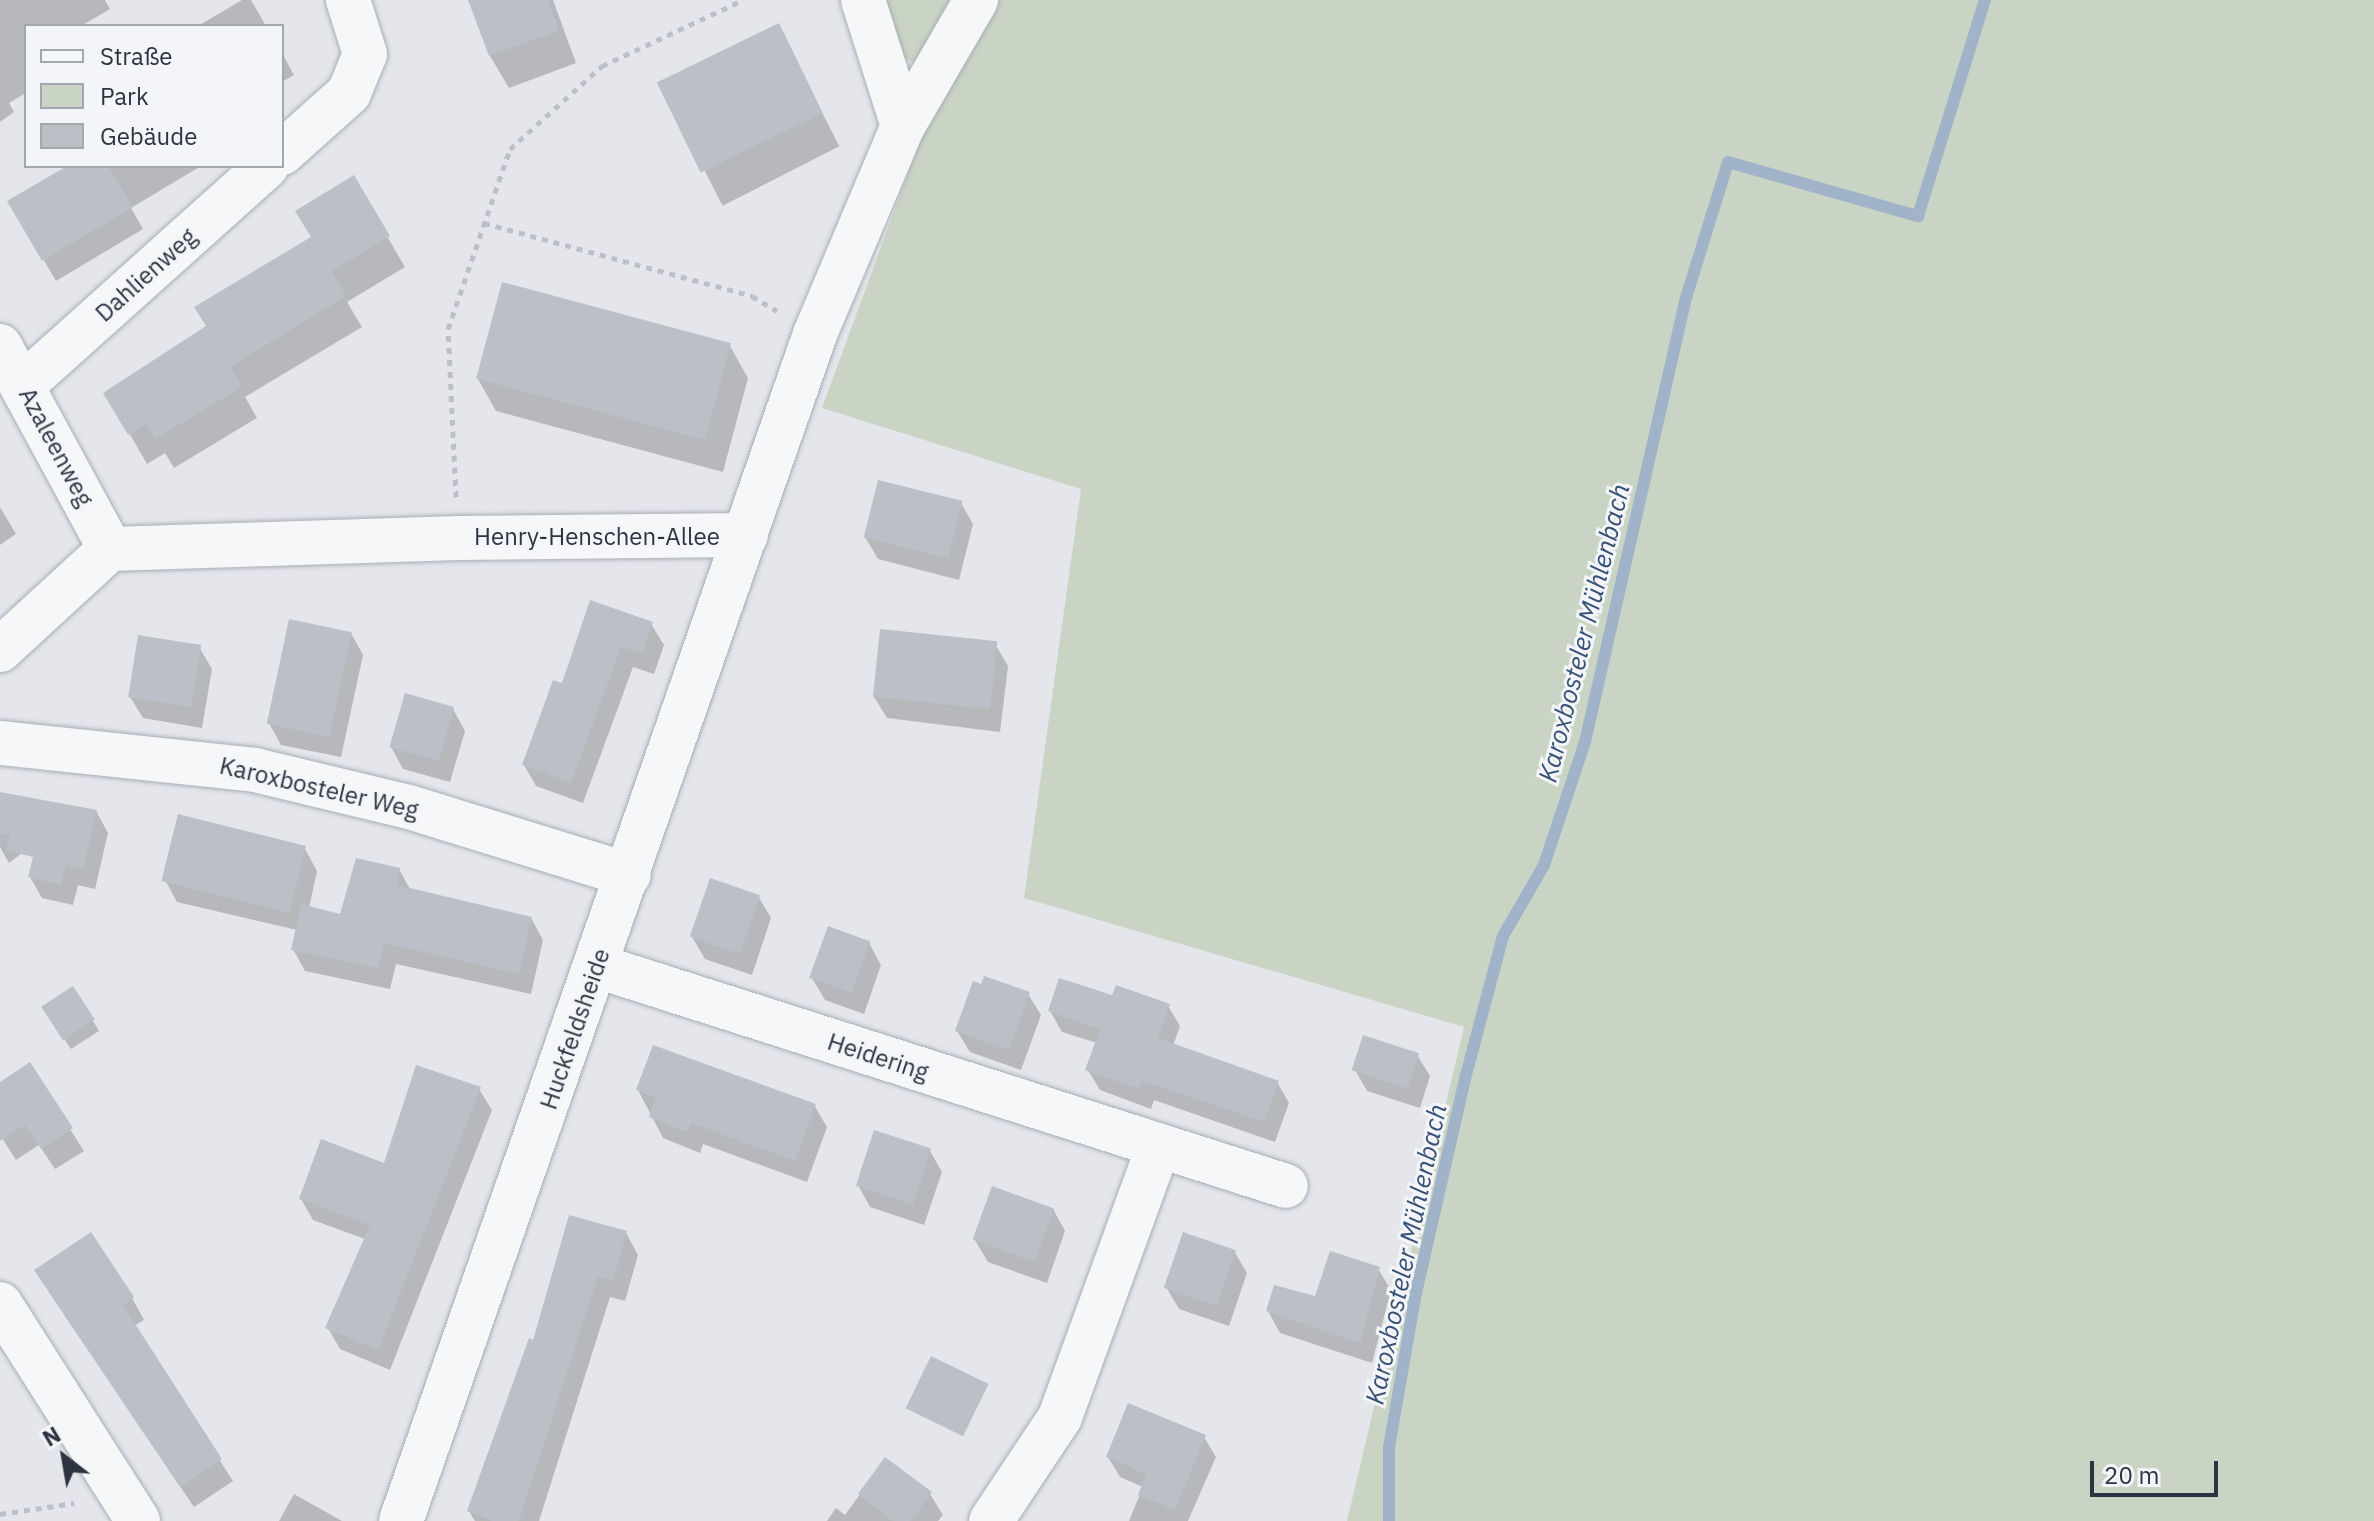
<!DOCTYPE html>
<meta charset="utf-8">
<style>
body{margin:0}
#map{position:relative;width:2374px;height:1521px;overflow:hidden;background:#e4e6eb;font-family:"IBM Plex Sans",sans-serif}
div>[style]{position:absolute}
.green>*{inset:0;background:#c9d4c5}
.shadow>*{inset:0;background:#0003;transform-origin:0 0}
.stream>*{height:12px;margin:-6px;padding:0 6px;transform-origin:6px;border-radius:6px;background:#a1b3c9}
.building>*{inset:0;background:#bbbfc7;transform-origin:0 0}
.path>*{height:5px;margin-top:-2.5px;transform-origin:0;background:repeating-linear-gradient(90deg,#bdc0c6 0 6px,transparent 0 12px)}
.roads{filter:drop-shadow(0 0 2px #a9adb5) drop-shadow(0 0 2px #a9adb5)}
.minor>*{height:44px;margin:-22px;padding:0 22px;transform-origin:22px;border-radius:22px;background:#f6f7f9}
span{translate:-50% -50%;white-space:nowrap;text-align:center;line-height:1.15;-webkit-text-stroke:6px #f3f5f8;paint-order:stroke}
.street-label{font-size:24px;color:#2c3442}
.water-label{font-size:26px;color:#385275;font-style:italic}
.legend{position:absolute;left:24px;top:24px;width:260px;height:144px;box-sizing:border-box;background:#f3f5f8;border:2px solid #a3a8af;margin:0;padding:10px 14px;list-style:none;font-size:24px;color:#2c3442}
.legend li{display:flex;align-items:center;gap:16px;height:40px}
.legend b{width:40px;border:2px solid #a3a8af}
.north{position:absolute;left:24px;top:1417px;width:80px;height:80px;-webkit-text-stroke:6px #f3f5f8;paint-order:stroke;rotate:329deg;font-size:22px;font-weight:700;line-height:32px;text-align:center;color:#2c3442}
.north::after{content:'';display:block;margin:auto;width:28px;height:36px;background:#2c3442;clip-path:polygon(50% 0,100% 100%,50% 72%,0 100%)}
.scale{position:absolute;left:2090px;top:1461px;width:128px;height:36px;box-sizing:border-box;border:4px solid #2c3442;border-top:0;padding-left:10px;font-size:24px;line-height:28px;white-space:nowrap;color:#2c3442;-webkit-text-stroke:6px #f3f5f8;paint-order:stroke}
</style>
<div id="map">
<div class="green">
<i style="clip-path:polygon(882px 0,2374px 0,2374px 1521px,1347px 1521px,1464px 1027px,1024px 898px,1081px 489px,822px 408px,943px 78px,901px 56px)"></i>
</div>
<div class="shadow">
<i style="clip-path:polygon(0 0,105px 0,110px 9px,81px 26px,26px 26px,26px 93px,9px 103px,14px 112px,0 122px)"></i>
<i style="clip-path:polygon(242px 0,251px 0,266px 26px,198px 26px)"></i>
<i style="clip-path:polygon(471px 0,553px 0,576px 63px,509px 88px,490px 56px)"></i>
<i style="left:778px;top:26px;width:135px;height:131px;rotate:63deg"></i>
<i style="clip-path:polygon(282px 53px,294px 75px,282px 82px)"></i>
<i style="clip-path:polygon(71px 166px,201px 166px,131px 208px,143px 229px,56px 281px,10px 202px)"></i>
<i style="clip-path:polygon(353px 178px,405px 267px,347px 302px,362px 327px,245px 397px,257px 418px,174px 468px,165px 453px,147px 464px,106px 393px,208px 327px,314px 238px)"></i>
<i style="clip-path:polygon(730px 346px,748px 378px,723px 472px,496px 411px,478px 379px)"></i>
<i style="clip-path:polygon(961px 503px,973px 524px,959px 580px,878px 559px,865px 537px)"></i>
<i style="clip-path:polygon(0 507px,16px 534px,0 545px)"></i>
<i style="clip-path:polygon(651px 624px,664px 645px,654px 674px,633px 667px,583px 803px,536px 786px,524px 765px,563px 686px)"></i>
<i style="clip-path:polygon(351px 633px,363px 655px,341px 757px,281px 745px,269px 723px)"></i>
<i style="clip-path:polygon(995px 644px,1008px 666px,1000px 732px,887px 718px,874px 697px)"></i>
<i style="clip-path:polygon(199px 647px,212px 669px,202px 728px,143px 718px,130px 697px)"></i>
<i style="clip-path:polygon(453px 709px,465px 731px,450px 782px,403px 769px,391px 747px)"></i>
<i style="clip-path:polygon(0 794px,96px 811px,108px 833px,95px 889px,78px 885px,73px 905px,42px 898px,30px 877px,39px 840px,9px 863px,0 847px)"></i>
<i style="clip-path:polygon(305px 849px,317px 871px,309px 908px,342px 916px,399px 869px,411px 891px,531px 918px,543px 940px,531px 994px,396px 964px,390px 989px,305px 971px,293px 949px,297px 930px,177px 902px,165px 880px)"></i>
<i style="clip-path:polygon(758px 896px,771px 918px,752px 975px,705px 959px,692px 937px)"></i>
<i style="clip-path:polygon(869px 943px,881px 965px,864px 1014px,825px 1000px,812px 978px)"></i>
<i style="clip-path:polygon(1028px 994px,1041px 1015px,1021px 1070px,970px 1052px,957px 1031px)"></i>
<i style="clip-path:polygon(1114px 998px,1168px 1006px,1180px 1026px,1173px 1046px,1277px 1082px,1289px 1103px,1275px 1142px,1154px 1100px,1151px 1109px,1100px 1090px,1088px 1070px,1097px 1043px,1062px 1032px,1050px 1011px)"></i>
<i style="clip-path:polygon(50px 1018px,93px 1021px,99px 1031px,71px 1049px)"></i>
<i style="clip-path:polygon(1417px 1055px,1430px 1076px,1420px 1108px,1367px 1091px,1355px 1070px)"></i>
<i style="clip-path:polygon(29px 1065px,84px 1151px,55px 1169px,39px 1145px,16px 1160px,0 1135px,0 1084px)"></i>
<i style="clip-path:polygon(479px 1089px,492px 1110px,390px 1370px,340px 1349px,328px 1328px,365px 1239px,313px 1220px,301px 1199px,385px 1165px)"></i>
<i style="clip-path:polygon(638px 1090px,814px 1105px,827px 1127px,807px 1182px,703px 1144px,700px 1153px,663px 1138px)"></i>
<i style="clip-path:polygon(930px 1151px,942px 1172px,924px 1225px,870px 1207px,858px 1185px)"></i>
<i style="clip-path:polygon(1053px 1209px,1065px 1231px,1047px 1283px,988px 1262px,975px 1240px)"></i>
<i style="clip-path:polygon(626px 1233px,638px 1255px,625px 1301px,610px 1297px,539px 1521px,475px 1521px,469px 1511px,534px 1342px)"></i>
<i style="clip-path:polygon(1234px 1251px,1247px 1273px,1229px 1326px,1179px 1309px,1166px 1287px)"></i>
<i style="clip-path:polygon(1378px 1269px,1391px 1290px,1372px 1363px,1280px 1333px,1268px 1311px,1317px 1299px)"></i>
<i style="clip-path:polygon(49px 1292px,132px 1298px,144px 1320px,134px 1326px,233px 1481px,194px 1507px)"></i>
<i style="clip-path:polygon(1204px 1437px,1216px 1457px,1188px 1521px,1129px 1521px,1143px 1487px,1120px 1477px,1108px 1457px)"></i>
<i style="clip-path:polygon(885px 1460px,930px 1494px,943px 1515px,938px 1521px,827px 1521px,836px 1508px,845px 1515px)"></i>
<i style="clip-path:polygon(294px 1494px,342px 1521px,279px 1521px)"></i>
</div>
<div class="stream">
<i style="left:1389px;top:1521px;width:74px;rotate:-90deg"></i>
<i style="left:1389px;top:1447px;width:156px;rotate:-80.1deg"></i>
<i style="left:1416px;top:1293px;width:224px;rotate:-77.1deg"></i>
<i style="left:1466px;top:1075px;width:144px;rotate:-75.1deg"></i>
<i style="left:1503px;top:936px;width:82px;rotate:-60deg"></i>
<i style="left:1544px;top:865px;width:130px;rotate:-71.6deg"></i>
<i style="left:1585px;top:742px;width:455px;rotate:-77.2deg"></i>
<i style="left:1686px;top:298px;width:142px;rotate:-72.8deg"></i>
<i style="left:1728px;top:162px;width:198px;rotate:15.9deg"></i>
<i style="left:1918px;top:216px;width:226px;rotate:-72.8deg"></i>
</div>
<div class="building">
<i style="clip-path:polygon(468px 0,548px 0,559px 31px,489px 56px)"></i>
<i style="left:779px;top:23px;width:100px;height:136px;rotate:64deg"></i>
<i style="clip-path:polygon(67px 166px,108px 166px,133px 207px,42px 261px,7px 201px)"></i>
<i style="clip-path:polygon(354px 175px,390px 236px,332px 271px,346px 296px,230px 367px,242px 387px,155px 439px,146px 424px,128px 435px,103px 393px,206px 326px,194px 307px,311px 237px,295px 211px)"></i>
<i style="left:502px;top:282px;width:237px;height:100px;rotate:15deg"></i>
<i style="left:878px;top:480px;width:87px;height:59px;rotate:14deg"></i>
<i style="clip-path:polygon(590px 600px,653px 622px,642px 654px,621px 647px,571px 783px,522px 765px,553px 680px,562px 683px)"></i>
<i style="left:289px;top:619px;width:64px;height:107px;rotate:12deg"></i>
<i style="left:880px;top:629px;width:118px;height:68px;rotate:6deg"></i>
<i style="left:138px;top:635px;width:64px;height:63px;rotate:9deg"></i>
<i style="left:405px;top:693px;width:51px;height:56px;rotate:16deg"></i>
<i style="clip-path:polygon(0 792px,97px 810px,83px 869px,66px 864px,61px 885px,28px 877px,33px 857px,6px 850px,10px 835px,0 833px)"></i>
<i style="left:178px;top:814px;width:132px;height:69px;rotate:14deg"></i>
<i style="clip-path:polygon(356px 858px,400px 868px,397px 885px,532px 917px,519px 974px,384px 943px,378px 968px,291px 950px,301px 904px,340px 914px)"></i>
<i style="left:710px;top:878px;width:53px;height:62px;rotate:19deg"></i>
<i style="left:828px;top:926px;width:45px;height:55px;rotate:20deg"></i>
<i style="clip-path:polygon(984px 976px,1030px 992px,1009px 1050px,955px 1031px,973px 981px,981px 984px)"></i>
<i style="clip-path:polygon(1059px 978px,1112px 995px,1116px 985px,1170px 1004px,1158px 1038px,1279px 1081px,1264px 1122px,1142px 1081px,1139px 1089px,1085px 1070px,1100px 1029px,1048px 1011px)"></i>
<i style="left:73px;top:986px;width:40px;height:38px;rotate:57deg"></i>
<i style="left:1363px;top:1035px;width:59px;height:37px;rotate:18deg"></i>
<i style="clip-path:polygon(653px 1045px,816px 1104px,795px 1161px,691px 1123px,688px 1132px,649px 1117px,656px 1098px,636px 1090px)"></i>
<i style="clip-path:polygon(30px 1062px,73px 1128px,41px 1149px,25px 1125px,0 1141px,0 1082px)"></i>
<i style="clip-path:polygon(416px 1065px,481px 1087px,378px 1350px,325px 1328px,370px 1225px,299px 1199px,321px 1139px,384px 1163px)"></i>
<i style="left:874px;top:1130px;width:60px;height:59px;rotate:18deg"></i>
<i style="left:992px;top:1186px;width:66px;height:57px;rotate:20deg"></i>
<i style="clip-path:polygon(569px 1215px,627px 1231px,613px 1281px,598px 1276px,519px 1521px,492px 1521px,467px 1511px,529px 1338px,533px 1340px)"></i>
<i style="clip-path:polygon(91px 1232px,134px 1297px,123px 1305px,222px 1459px,180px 1487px,34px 1270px)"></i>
<i style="left:1183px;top:1232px;width:56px;height:59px;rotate:19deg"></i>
<i style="clip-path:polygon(1330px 1251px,1380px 1267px,1360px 1343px,1266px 1311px,1274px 1285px,1315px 1296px)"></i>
<i style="left:931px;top:1356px;width:64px;height:58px;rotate:26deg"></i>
<i style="clip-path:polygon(1128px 1403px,1206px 1435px,1175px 1510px,1138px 1495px,1146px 1474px,1106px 1457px)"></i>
<i style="clip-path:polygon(885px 1457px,932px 1492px,911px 1521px,893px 1521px,858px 1494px)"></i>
</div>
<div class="path">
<i style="left:484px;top:223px;width:278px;rotate:15.2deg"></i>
<i style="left:752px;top:296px;width:29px;rotate:31deg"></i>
<i style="left:456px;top:497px;width:168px;rotate:-92.7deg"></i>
<i style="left:448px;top:329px;width:190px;rotate:-71deg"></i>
<i style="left:510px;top:149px;width:124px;rotate:-42.1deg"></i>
<i style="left:602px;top:66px;width:156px;rotate:-25.1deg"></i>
<i style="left:0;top:1514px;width:75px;rotate:-8.5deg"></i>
</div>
<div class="roads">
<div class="minor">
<i style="left:863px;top:0;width:132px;rotate:72.4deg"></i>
<i style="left:282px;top:153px;width:90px;rotate:-41.8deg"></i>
<i style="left:349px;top:93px;width:42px;rotate:-67.7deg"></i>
<i style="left:365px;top:54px;width:57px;rotate:-107.5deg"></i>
<i style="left:0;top:346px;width:231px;rotate:61.5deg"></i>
<i style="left:24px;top:384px;width:326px;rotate:-41.9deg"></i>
<i style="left:0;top:650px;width:149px;rotate:-42.6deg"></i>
<i style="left:110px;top:549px;width:349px;rotate:-1.8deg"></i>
<i style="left:459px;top:538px;width:287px;rotate:-0.6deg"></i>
<i style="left:0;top:743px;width:256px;rotate:6deg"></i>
<i style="left:255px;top:770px;width:158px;rotate:13.5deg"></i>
<i style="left:409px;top:807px;width:230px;rotate:17.2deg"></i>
<i style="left:597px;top:966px;width:723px;rotate:17.71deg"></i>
<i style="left:0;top:1304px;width:257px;rotate:57.5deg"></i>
<i style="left:401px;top:1521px;width:1257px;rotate:-70.77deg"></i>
<i style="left:815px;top:334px;width:226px;rotate:-67.1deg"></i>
<i style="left:903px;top:126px;width:146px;rotate:-59.9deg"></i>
<i style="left:991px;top:1521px;width:125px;rotate:-56.4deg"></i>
<i style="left:1060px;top:1417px;width:286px;rotate:-70deg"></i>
</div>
</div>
<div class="street-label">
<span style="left:146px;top:275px;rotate:-42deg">Dahlienweg</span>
<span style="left:56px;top:447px;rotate:62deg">Azaleenweg</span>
<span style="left:597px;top:537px">Henry-Henschen-Allee</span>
<span style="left:319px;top:788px;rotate:13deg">Karoxbosteler Weg</span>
<span style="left:575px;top:1029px;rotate:-71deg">Huckfeldsheide</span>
<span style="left:878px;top:1057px;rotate:18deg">Heidering</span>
</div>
<div class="water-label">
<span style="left:1584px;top:633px;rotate:-76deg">Karoxbosteler Mühlenbach</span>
<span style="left:1406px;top:1254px;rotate:-78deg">Karoxbosteler Mühlenbach</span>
</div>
<ul class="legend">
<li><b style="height:10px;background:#f6f7f9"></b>Straße</li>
<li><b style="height:22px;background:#c9d4c5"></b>Park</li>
<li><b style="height:22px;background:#bbbfc7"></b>Gebäude</li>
</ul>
<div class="north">N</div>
<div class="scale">20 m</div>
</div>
